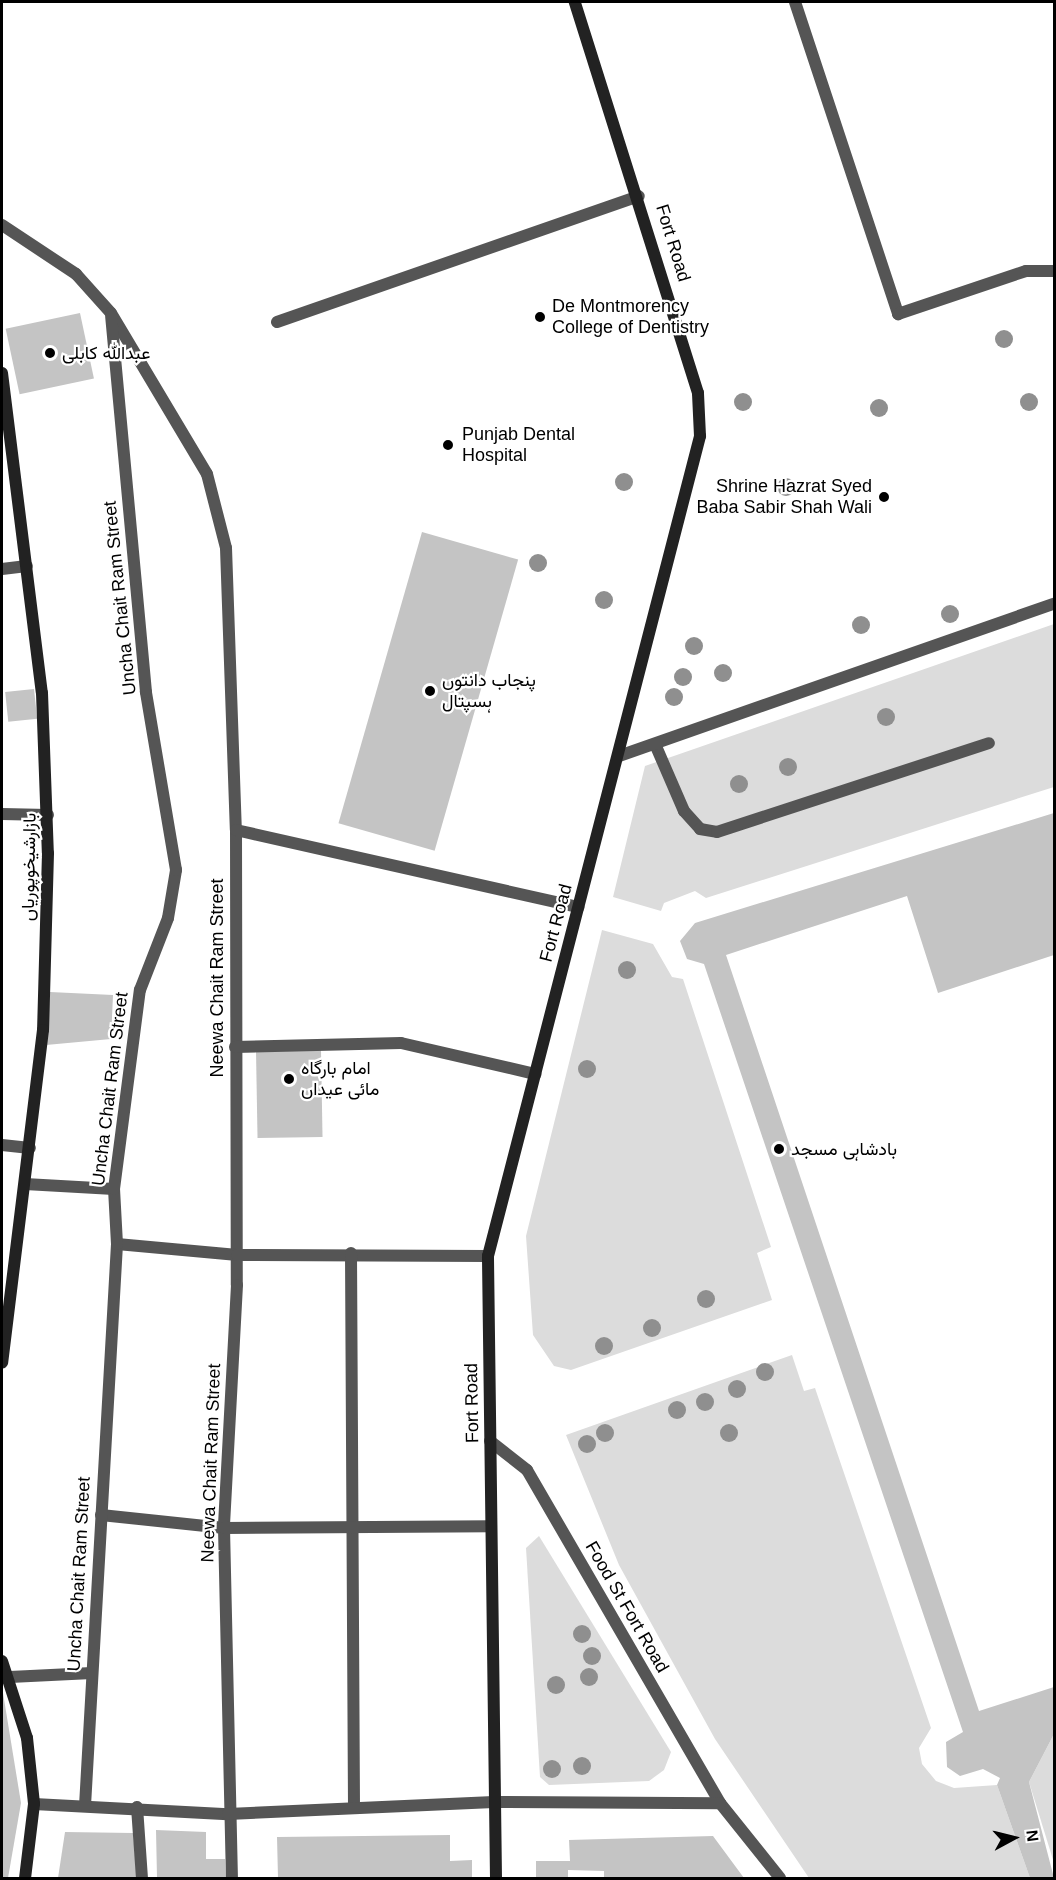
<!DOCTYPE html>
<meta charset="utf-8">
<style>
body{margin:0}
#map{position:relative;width:1056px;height:1880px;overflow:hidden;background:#fff;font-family:Helvetica,Vazirmatn,sans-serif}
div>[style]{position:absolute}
.green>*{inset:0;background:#dcdcdc}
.building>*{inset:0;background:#c4c4c4;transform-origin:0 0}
.lane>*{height:12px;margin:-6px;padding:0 6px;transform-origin:6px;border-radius:6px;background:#555}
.street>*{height:12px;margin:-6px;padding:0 6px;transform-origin:6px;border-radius:6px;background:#555}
.secondary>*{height:12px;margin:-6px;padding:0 6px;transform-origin:6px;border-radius:6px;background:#222}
.trees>*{width:18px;height:18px;margin:-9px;border-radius:50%;background:#8f8f8f}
.dots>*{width:16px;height:16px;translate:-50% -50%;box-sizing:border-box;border:3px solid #fff;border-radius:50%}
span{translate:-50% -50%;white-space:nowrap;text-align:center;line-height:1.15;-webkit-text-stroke:4.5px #fff;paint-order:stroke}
.street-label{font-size:18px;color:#000}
.poi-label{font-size:18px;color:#000}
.left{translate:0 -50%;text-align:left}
.right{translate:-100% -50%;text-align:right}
.frame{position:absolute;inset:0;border:3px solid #000;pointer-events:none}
.north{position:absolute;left:984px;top:1808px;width:60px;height:60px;-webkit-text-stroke:4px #fff;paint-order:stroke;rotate:83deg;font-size:16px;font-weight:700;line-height:24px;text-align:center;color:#000}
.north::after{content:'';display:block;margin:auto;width:21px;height:27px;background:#000;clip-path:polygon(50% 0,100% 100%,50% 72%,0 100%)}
</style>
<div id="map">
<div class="green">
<i style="clip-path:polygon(1054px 624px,1054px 787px,706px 898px,695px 891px,664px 903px,661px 911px,613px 897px,645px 766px)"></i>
<i style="clip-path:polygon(602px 930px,653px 944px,672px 977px,683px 979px,771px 1247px,757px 1253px,772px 1300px,571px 1370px,554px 1366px,533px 1335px,526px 1236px)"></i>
<i style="clip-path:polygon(792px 1355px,804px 1391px,815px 1388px,931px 1728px,919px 1748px,922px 1764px,936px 1781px,954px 1788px,997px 1785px,1030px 1878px,809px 1878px,715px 1739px,619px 1565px,566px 1435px)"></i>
<i style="clip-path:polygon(539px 1536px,671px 1752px,664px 1770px,649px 1781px,549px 1785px,540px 1777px,526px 1548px)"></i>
<i style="clip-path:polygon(1054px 1734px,1054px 1863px,1029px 1782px)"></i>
</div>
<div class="building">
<i style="left:80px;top:313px;width:67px;height:76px;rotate:78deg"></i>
<i style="left:422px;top:532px;width:100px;height:303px;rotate:16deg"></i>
<i style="left:34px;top:689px;width:30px;height:29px;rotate:84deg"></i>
<i style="clip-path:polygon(1054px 813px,1054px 955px,938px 993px,907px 896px,726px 955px,979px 1711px,1054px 1687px,1054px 1734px,1029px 1782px,1054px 1878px,1030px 1878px,997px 1785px,1000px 1778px,983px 1769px,960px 1776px,947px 1767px,946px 1742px,963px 1732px,704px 964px,687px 959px,680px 941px,695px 923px)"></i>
<i style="clip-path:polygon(50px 992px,113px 995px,111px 1039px,46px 1045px)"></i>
<i style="left:321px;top:1050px;width:87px;height:65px;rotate:89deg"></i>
<i style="clip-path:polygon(3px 1693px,21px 1803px,8px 1878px,2px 1878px)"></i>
<i style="clip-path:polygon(156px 1830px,206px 1832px,206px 1859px,225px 1859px,226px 1878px,157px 1878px)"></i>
<i style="clip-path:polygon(65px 1832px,133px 1833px,137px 1878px,58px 1878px)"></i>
<i style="clip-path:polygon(450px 1835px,450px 1861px,472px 1860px,472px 1878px,278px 1878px,277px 1837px)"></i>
<i style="clip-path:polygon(713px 1836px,744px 1878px,604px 1878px,604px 1871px,568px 1870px,568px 1878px,536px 1878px,536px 1861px,570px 1861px,569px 1840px)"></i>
</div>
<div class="lane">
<i style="left:795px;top:2px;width:329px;rotate:71.7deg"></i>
<i style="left:898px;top:314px;width:135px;rotate:-18.6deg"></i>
<i style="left:1026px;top:271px;width:28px"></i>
<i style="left:277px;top:322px;width:383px;rotate:-19.2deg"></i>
<i style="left:2px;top:569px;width:25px;rotate:-7deg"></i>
<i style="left:655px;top:744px;width:73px;rotate:66.6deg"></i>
<i style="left:684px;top:811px;width:24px;rotate:48deg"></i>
<i style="left:700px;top:829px;width:17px;rotate:10deg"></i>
<i style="left:717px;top:832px;width:286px;rotate:-18.1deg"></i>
<i style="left:619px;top:756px;width:461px;rotate:-19.3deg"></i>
<i style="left:2px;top:1145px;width:28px;rotate:6deg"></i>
<i style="left:25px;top:1184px;width:89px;rotate:3.2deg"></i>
<i style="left:101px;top:1515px;width:124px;rotate:6deg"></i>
</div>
<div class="street">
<i style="left:2px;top:225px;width:89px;rotate:33.5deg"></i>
<i style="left:76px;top:274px;width:52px;rotate:48.1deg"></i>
<i style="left:111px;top:313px;width:187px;rotate:59.2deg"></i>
<i style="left:207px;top:474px;width:76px;rotate:75.6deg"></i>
<i style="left:226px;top:548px;width:282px;rotate:88deg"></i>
<i style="left:236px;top:830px;width:455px;rotate:89.9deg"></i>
<i style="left:237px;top:1285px;width:243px;rotate:93.1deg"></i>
<i style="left:224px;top:1528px;width:350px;rotate:88.7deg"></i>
<i style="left:2px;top:814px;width:46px;rotate:1.2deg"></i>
<i style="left:236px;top:830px;width:351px;rotate:12.7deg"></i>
<i style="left:235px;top:1047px;width:166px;rotate:-1.4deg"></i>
<i style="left:401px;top:1043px;width:138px;rotate:13deg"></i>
<i style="left:117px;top:1244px;width:121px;rotate:5.2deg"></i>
<i style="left:237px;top:1255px;width:251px;rotate:0.2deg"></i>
<i style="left:351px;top:1253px;width:555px;rotate:89.69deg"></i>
<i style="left:490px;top:1441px;width:47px;rotate:38.1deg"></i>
<i style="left:527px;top:1470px;width:385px;rotate:59.9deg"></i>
<i style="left:720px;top:1803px;width:96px;rotate:51.3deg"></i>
<i style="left:224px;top:1528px;width:267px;rotate:-0.4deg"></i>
<i style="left:10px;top:1677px;width:82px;rotate:-2.8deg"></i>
<i style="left:34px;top:1804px;width:194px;rotate:3deg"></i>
<i style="left:228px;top:1814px;width:266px;rotate:-2.6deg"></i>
<i style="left:494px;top:1802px;width:226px;rotate:0.3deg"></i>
<i style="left:85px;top:1806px;width:563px;rotate:-86.74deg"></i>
<i style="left:117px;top:1244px;width:55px;rotate:-93.1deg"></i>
<i style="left:114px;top:1189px;width:201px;rotate:-82.6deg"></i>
<i style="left:140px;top:990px;width:77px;rotate:-68.7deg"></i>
<i style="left:168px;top:918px;width:49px;rotate:-80.5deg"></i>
<i style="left:176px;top:870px;width:181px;rotate:-99.6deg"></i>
<i style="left:146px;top:692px;width:377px;rotate:-95.3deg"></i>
<i style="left:137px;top:1807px;width:71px;rotate:86deg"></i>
</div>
<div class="secondary">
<i style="left:2px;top:373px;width:322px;rotate:82.9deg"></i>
<i style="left:42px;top:693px;width:160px;rotate:87.9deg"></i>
<i style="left:48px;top:853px;width:177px;rotate:91.6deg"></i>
<i style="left:43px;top:1030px;width:335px;rotate:97deg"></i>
<i style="left:2px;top:1661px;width:81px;rotate:72deg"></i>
<i style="left:27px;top:1738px;width:66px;rotate:83.9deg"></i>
<i style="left:34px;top:1804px;width:75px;rotate:96.9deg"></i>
<i style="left:496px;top:1878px;width:622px;rotate:-90.74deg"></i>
<i style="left:488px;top:1256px;width:847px;rotate:-75.5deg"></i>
<i style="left:700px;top:436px;width:43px;rotate:-92.7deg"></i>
<i style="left:698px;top:393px;width:410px;rotate:-107.5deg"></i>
</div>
<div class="trees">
<i style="left:1004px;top:339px"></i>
<i style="left:743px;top:402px"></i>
<i style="left:1029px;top:402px"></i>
<i style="left:879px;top:408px"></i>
<i style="left:624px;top:482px"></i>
<i style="left:786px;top:487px"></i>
<i style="left:538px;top:563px"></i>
<i style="left:604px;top:600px"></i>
<i style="left:950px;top:614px"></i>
<i style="left:861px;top:625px"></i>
<i style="left:694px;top:646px"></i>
<i style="left:723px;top:673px"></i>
<i style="left:683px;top:677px"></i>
<i style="left:674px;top:697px"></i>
<i style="left:886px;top:717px"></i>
<i style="left:788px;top:767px"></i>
<i style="left:739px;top:784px"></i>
<i style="left:627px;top:970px"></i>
<i style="left:587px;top:1069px"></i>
<i style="left:706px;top:1299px"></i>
<i style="left:652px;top:1328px"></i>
<i style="left:604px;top:1346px"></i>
<i style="left:765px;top:1372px"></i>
<i style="left:737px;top:1389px"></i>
<i style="left:705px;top:1402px"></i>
<i style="left:677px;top:1410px"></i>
<i style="left:605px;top:1433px"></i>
<i style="left:729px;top:1433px"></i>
<i style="left:587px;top:1444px"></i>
<i style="left:582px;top:1634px"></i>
<i style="left:592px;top:1656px"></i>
<i style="left:589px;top:1677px"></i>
<i style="left:556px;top:1685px"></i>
<i style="left:582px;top:1766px"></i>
<i style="left:552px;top:1769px"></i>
</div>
<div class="dots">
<i style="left:540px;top:317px;background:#000"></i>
<i style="left:50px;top:353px;background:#000"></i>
<i style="left:448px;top:445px;background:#000"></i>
<i style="left:884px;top:497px;background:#000"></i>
<i style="left:430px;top:691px;background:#000"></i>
<i style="left:289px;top:1079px;background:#000"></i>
<i style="left:779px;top:1149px;background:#000"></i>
</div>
<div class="street-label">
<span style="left:673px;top:243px;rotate:73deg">Fort Road</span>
<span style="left:120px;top:598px;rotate:-96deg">Uncha Chait Ram Street</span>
<span style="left:29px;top:867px;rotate:-89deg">بازارشیخوپوریاں</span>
<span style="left:556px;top:923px;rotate:-75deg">Fort Road</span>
<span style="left:217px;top:978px;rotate:-90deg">Neewa Chait Ram Street</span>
<span style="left:110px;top:1089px;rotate:-83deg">Uncha Chait Ram Street</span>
<span style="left:472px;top:1403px;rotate:-91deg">Fort Road</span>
<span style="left:211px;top:1463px;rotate:-88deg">Neewa Chait Ram Street</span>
<span style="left:79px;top:1574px;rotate:-87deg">Uncha Chait Ram Street</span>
<span style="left:627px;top:1607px;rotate:60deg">Food St Fort Road</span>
</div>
<div class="poi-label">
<span class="left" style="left:552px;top:317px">De Montmorency<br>College of Dentistry</span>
<span class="left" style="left:62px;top:353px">عبدﷲ کابلی</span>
<span class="left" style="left:462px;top:445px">Punjab Dental<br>Hospital</span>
<span class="right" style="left:872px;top:497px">Shrine Hazrat Syed<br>Baba Sabir Shah Wali</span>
<span class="left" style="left:442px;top:691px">پنجاب دانتوں<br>ہسپتال</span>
<span class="left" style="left:301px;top:1079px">امام بارگاہ<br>مائی عیداں</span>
<span class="left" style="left:791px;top:1149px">بادشاہی مسجد</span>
</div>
<div class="frame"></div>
<div class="north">N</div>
</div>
